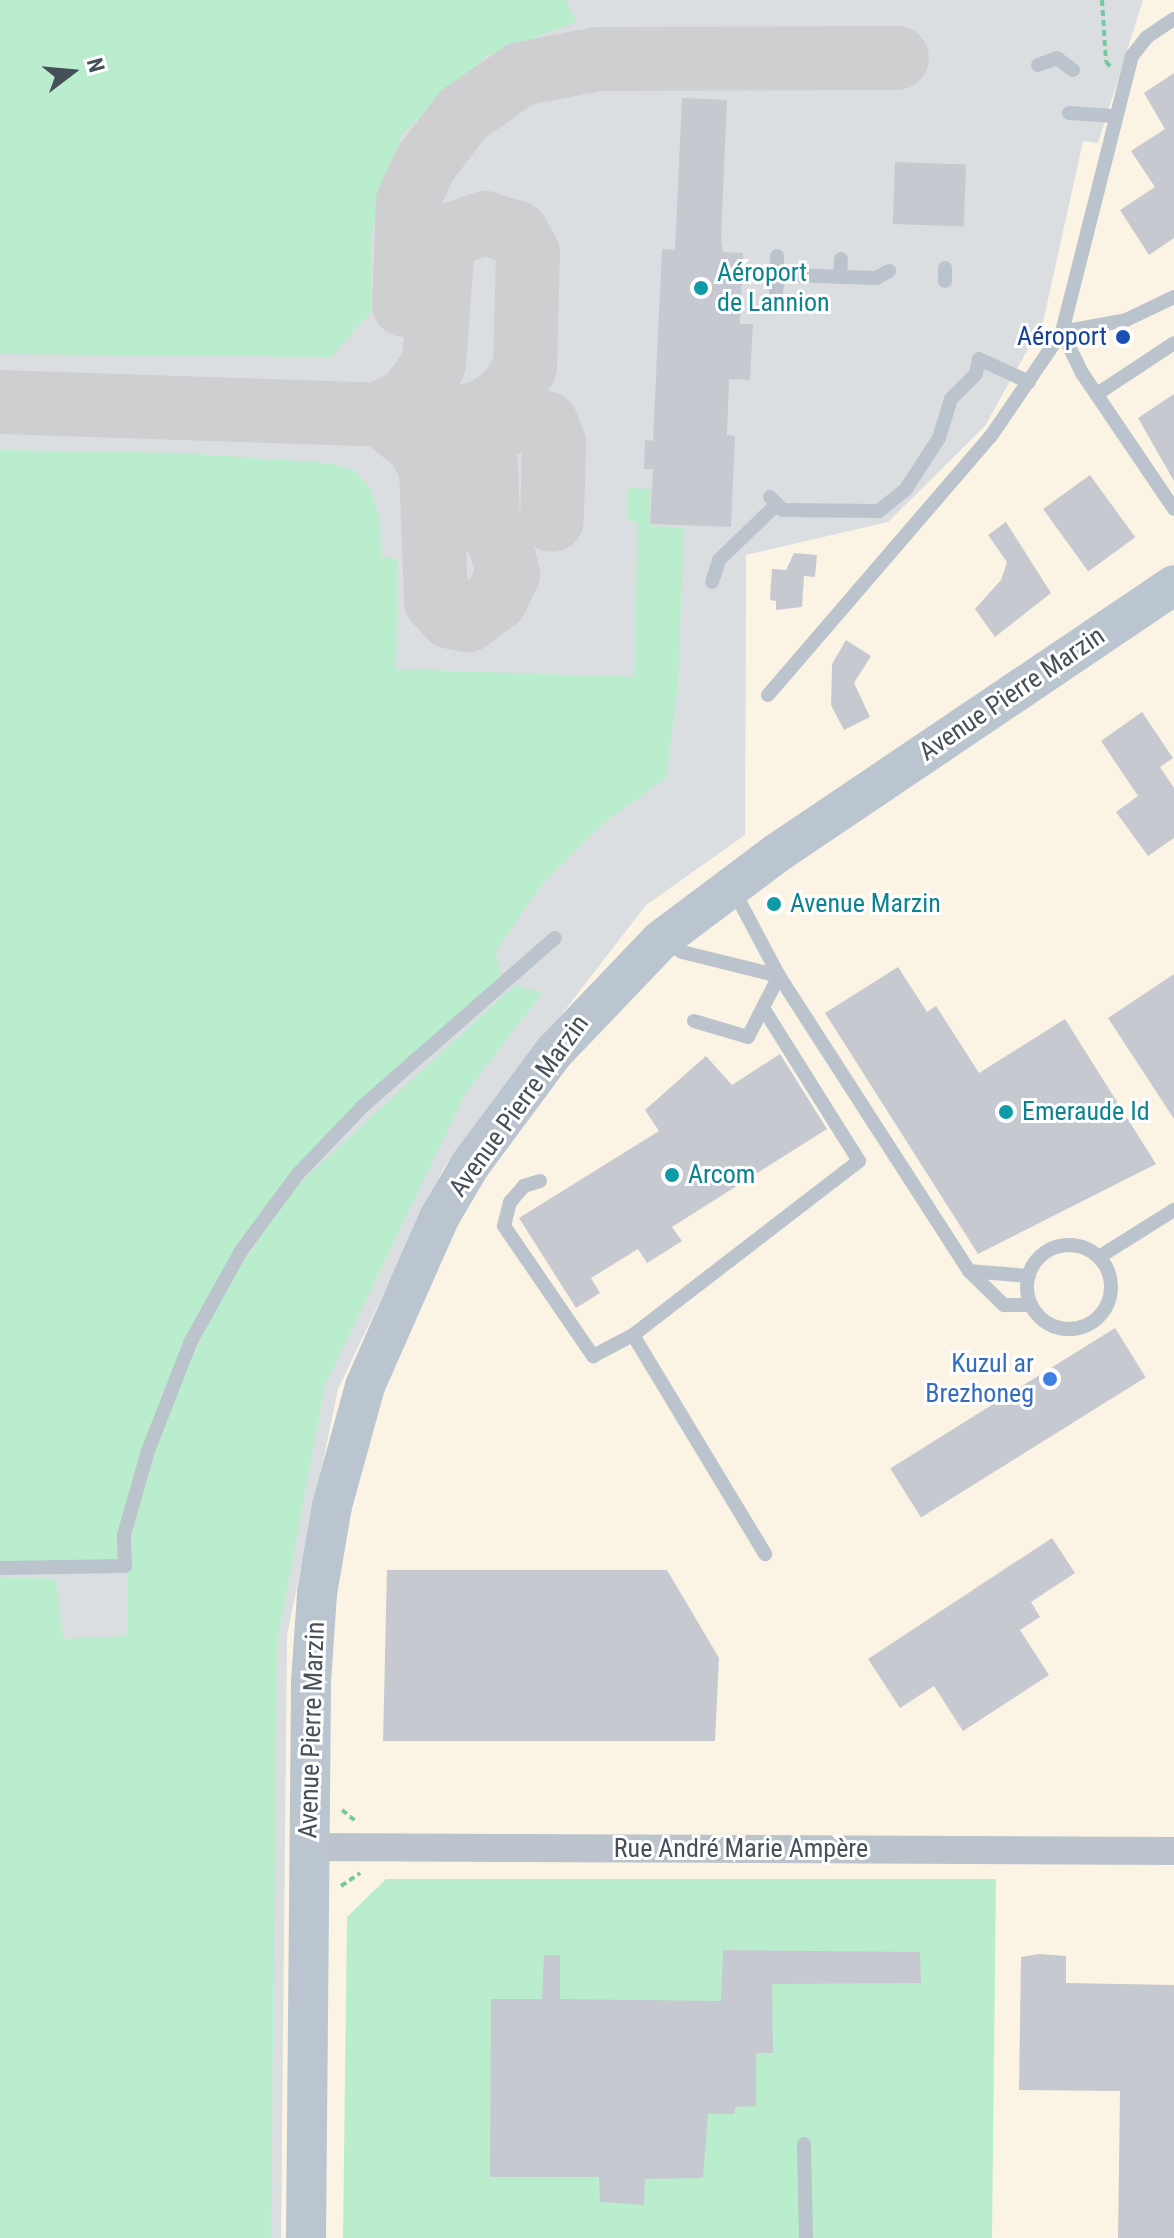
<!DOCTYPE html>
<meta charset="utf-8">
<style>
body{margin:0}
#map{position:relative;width:1174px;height:2238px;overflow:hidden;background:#efecec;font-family:"Roboto Condensed",sans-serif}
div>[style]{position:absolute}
.commercial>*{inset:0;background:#fbf4e5}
.airport>*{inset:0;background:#dbdee1}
.green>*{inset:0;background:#baedce}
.taxiway>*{height:64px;margin:-32px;padding:0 32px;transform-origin:32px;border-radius:32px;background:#cfcfd2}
.building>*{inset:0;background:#c6c9cf;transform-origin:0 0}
.path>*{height:4px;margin-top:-2px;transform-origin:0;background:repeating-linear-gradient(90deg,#74ca9f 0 6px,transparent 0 10px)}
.service>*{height:14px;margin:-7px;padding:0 7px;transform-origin:7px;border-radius:7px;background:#bbc4cc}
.service>.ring{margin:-7px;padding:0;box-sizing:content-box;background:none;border:14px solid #bbc4cc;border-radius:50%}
.minor>*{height:28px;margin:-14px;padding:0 14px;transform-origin:14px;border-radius:14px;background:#bbc4cc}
.secondary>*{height:40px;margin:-20px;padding:0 20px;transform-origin:20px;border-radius:20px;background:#bac5d0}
.dots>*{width:22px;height:22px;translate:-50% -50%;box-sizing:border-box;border:4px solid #fff;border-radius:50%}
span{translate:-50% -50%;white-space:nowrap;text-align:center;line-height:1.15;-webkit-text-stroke:6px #fff;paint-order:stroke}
.culture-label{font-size:26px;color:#0d838f}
.left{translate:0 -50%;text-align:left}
.transit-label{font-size:26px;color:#164399}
.right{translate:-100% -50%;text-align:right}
.street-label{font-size:26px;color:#455059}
.shop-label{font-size:26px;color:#366cbe}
.north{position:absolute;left:32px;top:32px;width:80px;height:80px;-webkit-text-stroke:6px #fff;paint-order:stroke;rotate:74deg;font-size:22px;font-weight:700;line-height:32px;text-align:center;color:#455059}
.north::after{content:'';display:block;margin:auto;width:28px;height:36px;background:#455059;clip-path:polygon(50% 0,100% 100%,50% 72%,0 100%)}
</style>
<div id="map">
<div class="commercial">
<i style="clip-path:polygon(1143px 0,1174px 0,1174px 2238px,281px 2238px,287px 1635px,338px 1389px,444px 1167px,646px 905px,745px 835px,746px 554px,888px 522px,1043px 322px,1083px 141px,1098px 143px)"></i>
</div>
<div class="airport">
<i style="clip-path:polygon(0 0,1143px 0,1098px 143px,1083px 141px,1043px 322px,985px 426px,888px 522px,746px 555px,745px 835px,646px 905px,444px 1167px,338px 1389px,287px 1635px,281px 2238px,0 2238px)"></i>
</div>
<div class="green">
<i style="clip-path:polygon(0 0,566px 0,576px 22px,486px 56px,402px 134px,371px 235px,371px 312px,331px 357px,0 354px)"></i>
<i style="clip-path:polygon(0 450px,183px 453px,327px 463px,353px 469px,371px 489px,380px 519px,381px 557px,398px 559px,396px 669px,634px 677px,638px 522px,627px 520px,628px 488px,650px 489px,650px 526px,684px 528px,678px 685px,666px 778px,605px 822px,543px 883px,496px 951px,501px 980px,401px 1070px,228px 1261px,162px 1393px,130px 1497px,117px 1562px,0 1561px)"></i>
<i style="clip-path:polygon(515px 985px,542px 993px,465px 1094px,325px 1385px,277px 1644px,271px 2238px,0 2238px,0 1577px,56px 1579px,63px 1639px,128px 1636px,127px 1561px,132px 1524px,170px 1404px,223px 1292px,292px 1190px)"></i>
<i style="clip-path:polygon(386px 1879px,996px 1879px,992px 2238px,343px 2238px,347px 1917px)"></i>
</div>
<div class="taxiway">
<i style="left:404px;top:305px;width:104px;rotate:-87.8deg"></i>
<i style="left:408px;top:201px;width:41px;rotate:-65.3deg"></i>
<i style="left:425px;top:164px;width:63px;rotate:-52.8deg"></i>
<i style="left:463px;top:114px;width:70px;rotate:-34.6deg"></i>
<i style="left:521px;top:74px;width:78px;rotate:-11deg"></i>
<i style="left:598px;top:59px;width:299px;rotate:-0.2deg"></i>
<i style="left:0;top:402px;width:444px;rotate:1.9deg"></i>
<i style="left:444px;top:417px;width:25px;rotate:-2deg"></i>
<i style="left:469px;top:416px;width:23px;rotate:-20deg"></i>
<i style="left:491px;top:408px;width:26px;rotate:-40deg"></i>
<i style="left:511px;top:391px;width:28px;rotate:-60deg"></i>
<i style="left:525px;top:367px;width:114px;rotate:-88.5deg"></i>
<i style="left:528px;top:253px;width:23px;rotate:-119deg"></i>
<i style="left:517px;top:233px;width:34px;rotate:-163deg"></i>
<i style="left:485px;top:223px;width:39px;rotate:161deg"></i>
<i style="left:448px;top:236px;width:9px;rotate:122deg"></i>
<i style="left:443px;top:244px;width:120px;rotate:94.3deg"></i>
<i style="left:434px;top:364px;width:42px;rotate:125.2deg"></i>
<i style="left:410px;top:398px;width:34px;rotate:152deg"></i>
<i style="left:380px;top:414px;width:48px;rotate:38.3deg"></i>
<i style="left:418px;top:444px;width:27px;rotate:62deg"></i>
<i style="left:431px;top:468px;width:133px;rotate:87.8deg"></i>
<i style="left:436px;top:601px;width:22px;rotate:47deg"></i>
<i style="left:451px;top:617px;width:17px;rotate:10deg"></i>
<i style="left:468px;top:620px;width:35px;rotate:-37deg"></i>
<i style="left:496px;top:599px;width:28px;rotate:-64deg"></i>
<i style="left:508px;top:574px;width:30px;rotate:-104deg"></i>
<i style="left:501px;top:545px;width:26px;rotate:-121deg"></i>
<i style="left:488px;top:523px;width:59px;rotate:-91.9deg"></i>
<i style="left:486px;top:464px;width:20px;rotate:-114deg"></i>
<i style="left:478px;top:446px;width:45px;rotate:-139.5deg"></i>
<i style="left:455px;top:418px;width:91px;rotate:3.1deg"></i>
<i style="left:546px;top:423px;width:22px;rotate:68deg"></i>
<i style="left:554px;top:443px;width:77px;rotate:91.5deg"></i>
</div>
<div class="building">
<i style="clip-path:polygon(1174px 73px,1174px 238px,1149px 255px,1120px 210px,1155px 187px,1131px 151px,1165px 129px,1144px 93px)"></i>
<i style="clip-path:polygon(682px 98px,727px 100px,721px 238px,723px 252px,743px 253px,740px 324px,753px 324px,750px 380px,729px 379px,727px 435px,735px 436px,731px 527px,650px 524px,653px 469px,644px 469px,645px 440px,653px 441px,662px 249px,675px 250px)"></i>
<i style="left:895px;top:162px;width:71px;height:62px;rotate:2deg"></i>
<i style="clip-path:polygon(1174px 394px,1174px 481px,1138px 418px)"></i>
<i style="left:1090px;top:475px;width:77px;height:58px;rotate:54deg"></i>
<i style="clip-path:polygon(1006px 522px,1051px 593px,995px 637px,975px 609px,1001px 580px,1007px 562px,988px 535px)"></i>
<i style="clip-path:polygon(794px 553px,817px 555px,815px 577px,804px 576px,802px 607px,776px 610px,776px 601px,770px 600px,772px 569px,786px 570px)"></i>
<i style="clip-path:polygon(846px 640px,871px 656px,854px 683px,870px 717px,844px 730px,831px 705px,832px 664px)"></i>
<i style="clip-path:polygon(1142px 712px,1173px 758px,1160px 767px,1174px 788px,1174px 838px,1148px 856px,1116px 812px,1138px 796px,1101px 741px)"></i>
<i style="clip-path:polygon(898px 967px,927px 1012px,936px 1006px,979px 1073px,1065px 1019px,1156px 1164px,978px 1254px,825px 1013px)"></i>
<i style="clip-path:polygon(1174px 974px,1174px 1119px,1108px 1018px)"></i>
<i style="clip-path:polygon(780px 1054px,827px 1129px,672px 1227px,682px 1241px,647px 1263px,638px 1249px,591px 1278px,600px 1293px,576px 1308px,519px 1218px,659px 1131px,645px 1110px,706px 1056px,732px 1085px)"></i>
<i style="left:1115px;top:1328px;width:58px;height:265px;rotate:58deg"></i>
<i style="clip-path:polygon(1052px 1538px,1075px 1573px,1031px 1602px,1040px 1617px,1020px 1630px,1049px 1675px,963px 1731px,934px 1686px,900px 1708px,868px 1659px)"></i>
<i style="clip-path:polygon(387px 1570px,667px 1570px,719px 1658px,715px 1741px,383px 1741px)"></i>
<i style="clip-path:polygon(723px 1950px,920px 1952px,921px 1983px,772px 1984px,773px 2053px,756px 2053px,756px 2106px,735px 2107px,735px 2114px,708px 2114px,703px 2178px,645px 2179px,644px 2205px,600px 2202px,599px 2177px,490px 2177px,491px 1999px,542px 1999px,544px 1955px,560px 1955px,560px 1999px,721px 2001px)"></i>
<i style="clip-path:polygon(1039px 1954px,1066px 1956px,1066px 1983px,1174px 1985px,1174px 2238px,1118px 2238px,1120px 2091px,1019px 2090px,1021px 1957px)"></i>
</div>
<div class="path">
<i style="left:1102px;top:0;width:62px;rotate:86.3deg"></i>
<i style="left:1106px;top:62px;width:8px;rotate:45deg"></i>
<i style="left:342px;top:1810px;width:19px;rotate:39deg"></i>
<i style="left:341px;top:1886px;width:23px;rotate:-34deg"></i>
</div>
<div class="service">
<i style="left:1038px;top:65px;width:20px;rotate:-20deg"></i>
<i style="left:1057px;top:58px;width:20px;rotate:37deg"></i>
<i style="left:1069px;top:113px;width:44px;rotate:3.9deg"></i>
<i style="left:840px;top:277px;width:18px;rotate:-87deg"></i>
<i style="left:945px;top:281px;width:13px;rotate:-90deg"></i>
<i style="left:776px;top:287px;width:31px;rotate:-88deg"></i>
<i style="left:776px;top:291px;width:11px;rotate:-80deg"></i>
<i style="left:778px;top:280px;width:11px;rotate:-27deg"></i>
<i style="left:788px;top:275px;width:88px;rotate:2deg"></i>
<i style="left:876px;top:278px;width:15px;rotate:-28deg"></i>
<i style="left:1062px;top:332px;width:46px;rotate:64deg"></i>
<i style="left:1082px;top:373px;width:164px;rotate:55.9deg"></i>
<i style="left:1062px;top:332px;width:65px;rotate:-10.6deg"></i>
<i style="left:1126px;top:320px;width:53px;rotate:-25.6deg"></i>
<i style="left:1097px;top:394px;width:92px;rotate:-33.5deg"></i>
<i style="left:770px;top:497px;width:18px;rotate:45deg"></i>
<i style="left:783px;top:510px;width:96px;rotate:0.6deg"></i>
<i style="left:879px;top:511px;width:35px;rotate:-39deg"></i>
<i style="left:906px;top:489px;width:61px;rotate:-57.1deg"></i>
<i style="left:939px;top:438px;width:41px;rotate:-72.9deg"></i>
<i style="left:951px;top:399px;width:35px;rotate:-45deg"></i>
<i style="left:976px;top:374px;width:15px;rotate:-79deg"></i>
<i style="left:979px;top:359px;width:55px;rotate:24.7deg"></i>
<i style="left:712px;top:582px;width:23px;rotate:-72deg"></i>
<i style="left:719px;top:560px;width:78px;rotate:-44deg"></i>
<i style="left:768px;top:695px;width:342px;rotate:-49.3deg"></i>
<i style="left:991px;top:436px;width:126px;rotate:-55.7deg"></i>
<i style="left:1062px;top:332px;width:285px;rotate:-75.8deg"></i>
<i style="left:1132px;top:56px;width:24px;rotate:-52deg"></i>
<i style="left:1147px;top:37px;width:32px;rotate:-34deg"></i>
<i style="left:734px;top:891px;width:96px;rotate:62.1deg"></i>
<i style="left:779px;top:976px;width:351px;rotate:57.2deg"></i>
<i style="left:969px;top:1271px;width:49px;rotate:44.2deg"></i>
<i style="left:1004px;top:1305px;width:27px"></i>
<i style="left:665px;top:942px;width:20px;rotate:30deg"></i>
<i style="left:682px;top:952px;width:100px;rotate:13.9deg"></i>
<i style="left:694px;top:1021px;width:56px;rotate:16.5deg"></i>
<i style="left:748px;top:1037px;width:68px;rotate:-63.1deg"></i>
<i style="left:540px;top:1181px;width:17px;rotate:163deg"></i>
<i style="left:524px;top:1186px;width:21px;rotate:131deg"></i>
<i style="left:510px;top:1202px;width:25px;rotate:104deg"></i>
<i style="left:504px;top:1226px;width:158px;rotate:55.6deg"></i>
<i style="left:593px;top:1356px;width:45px;rotate:-27.7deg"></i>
<i style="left:633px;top:1335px;width:256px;rotate:58.9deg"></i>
<i class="ring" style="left:1027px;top:1245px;width:70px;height:70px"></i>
<i style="left:1099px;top:1257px;width:89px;rotate:-32.1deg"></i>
<i style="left:969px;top:1271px;width:60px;rotate:4.8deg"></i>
<i style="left:633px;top:1335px;width:285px;rotate:-37.6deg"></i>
<i style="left:859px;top:1161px;width:177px;rotate:-122.1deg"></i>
<i style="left:0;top:1568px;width:125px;rotate:-0.9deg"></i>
<i style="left:125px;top:1566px;width:31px;rotate:-92deg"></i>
<i style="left:124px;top:1535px;width:87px;rotate:-74.1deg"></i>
<i style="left:148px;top:1451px;width:116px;rotate:-68.7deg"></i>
<i style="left:190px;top:1343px;width:105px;rotate:-61deg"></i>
<i style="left:241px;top:1251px;width:94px;rotate:-53.6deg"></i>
<i style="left:297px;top:1175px;width:95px;rotate:-46.3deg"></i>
<i style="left:363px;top:1106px;width:255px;rotate:-41.2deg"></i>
<i style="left:804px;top:2144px;width:94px;rotate:88.8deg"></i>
</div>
<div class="minor">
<i style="left:308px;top:1847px;width:866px;rotate:0.26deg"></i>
</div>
<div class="secondary">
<i style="left:306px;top:2238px;width:556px;rotate:-89.48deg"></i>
<i style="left:311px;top:1682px;width:89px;rotate:-86.1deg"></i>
<i style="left:317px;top:1593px;width:88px;rotate:-80.2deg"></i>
<i style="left:332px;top:1506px;width:124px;rotate:-74.6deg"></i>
<i style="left:365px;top:1386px;width:184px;rotate:-66.2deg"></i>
<i style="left:439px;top:1218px;width:61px;rotate:-59.7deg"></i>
<i style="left:470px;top:1165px;width:141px;rotate:-53.4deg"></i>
<i style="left:554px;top:1052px;width:155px;rotate:-46.3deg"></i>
<i style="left:661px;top:940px;width:145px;rotate:-36.9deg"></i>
<i style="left:777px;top:853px;width:479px;rotate:-34deg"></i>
</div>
<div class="dots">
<i style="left:701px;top:288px;background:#0f9aa8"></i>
<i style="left:1123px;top:337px;background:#1a4fb4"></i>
<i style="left:774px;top:904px;background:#0f9aa8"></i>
<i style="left:1006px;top:1112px;background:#0f9aa8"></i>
<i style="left:672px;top:1175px;background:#0f9aa8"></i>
<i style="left:1050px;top:1379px;background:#3f7fe0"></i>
</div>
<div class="culture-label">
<span class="left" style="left:717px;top:288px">Aéroport<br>de Lannion</span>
<span class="left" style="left:790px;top:904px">Avenue Marzin</span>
<span class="left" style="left:1022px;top:1112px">Emeraude Id</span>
<span class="left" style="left:688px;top:1175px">Arcom</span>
</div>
<div class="transit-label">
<span class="right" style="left:1107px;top:337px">Aéroport</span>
</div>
<div class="street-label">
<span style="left:1012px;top:694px;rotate:-34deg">Avenue Pierre Marzin</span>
<span style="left:519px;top:1106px;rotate:-54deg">Avenue Pierre Marzin</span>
<span style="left:312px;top:1730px;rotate:-88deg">Avenue Pierre Marzin</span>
<span style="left:741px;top:1849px">Rue André Marie Ampère</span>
</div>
<div class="shop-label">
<span class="right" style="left:1034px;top:1379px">Kuzul ar<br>Brezhoneg</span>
</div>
<div class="north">N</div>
</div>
